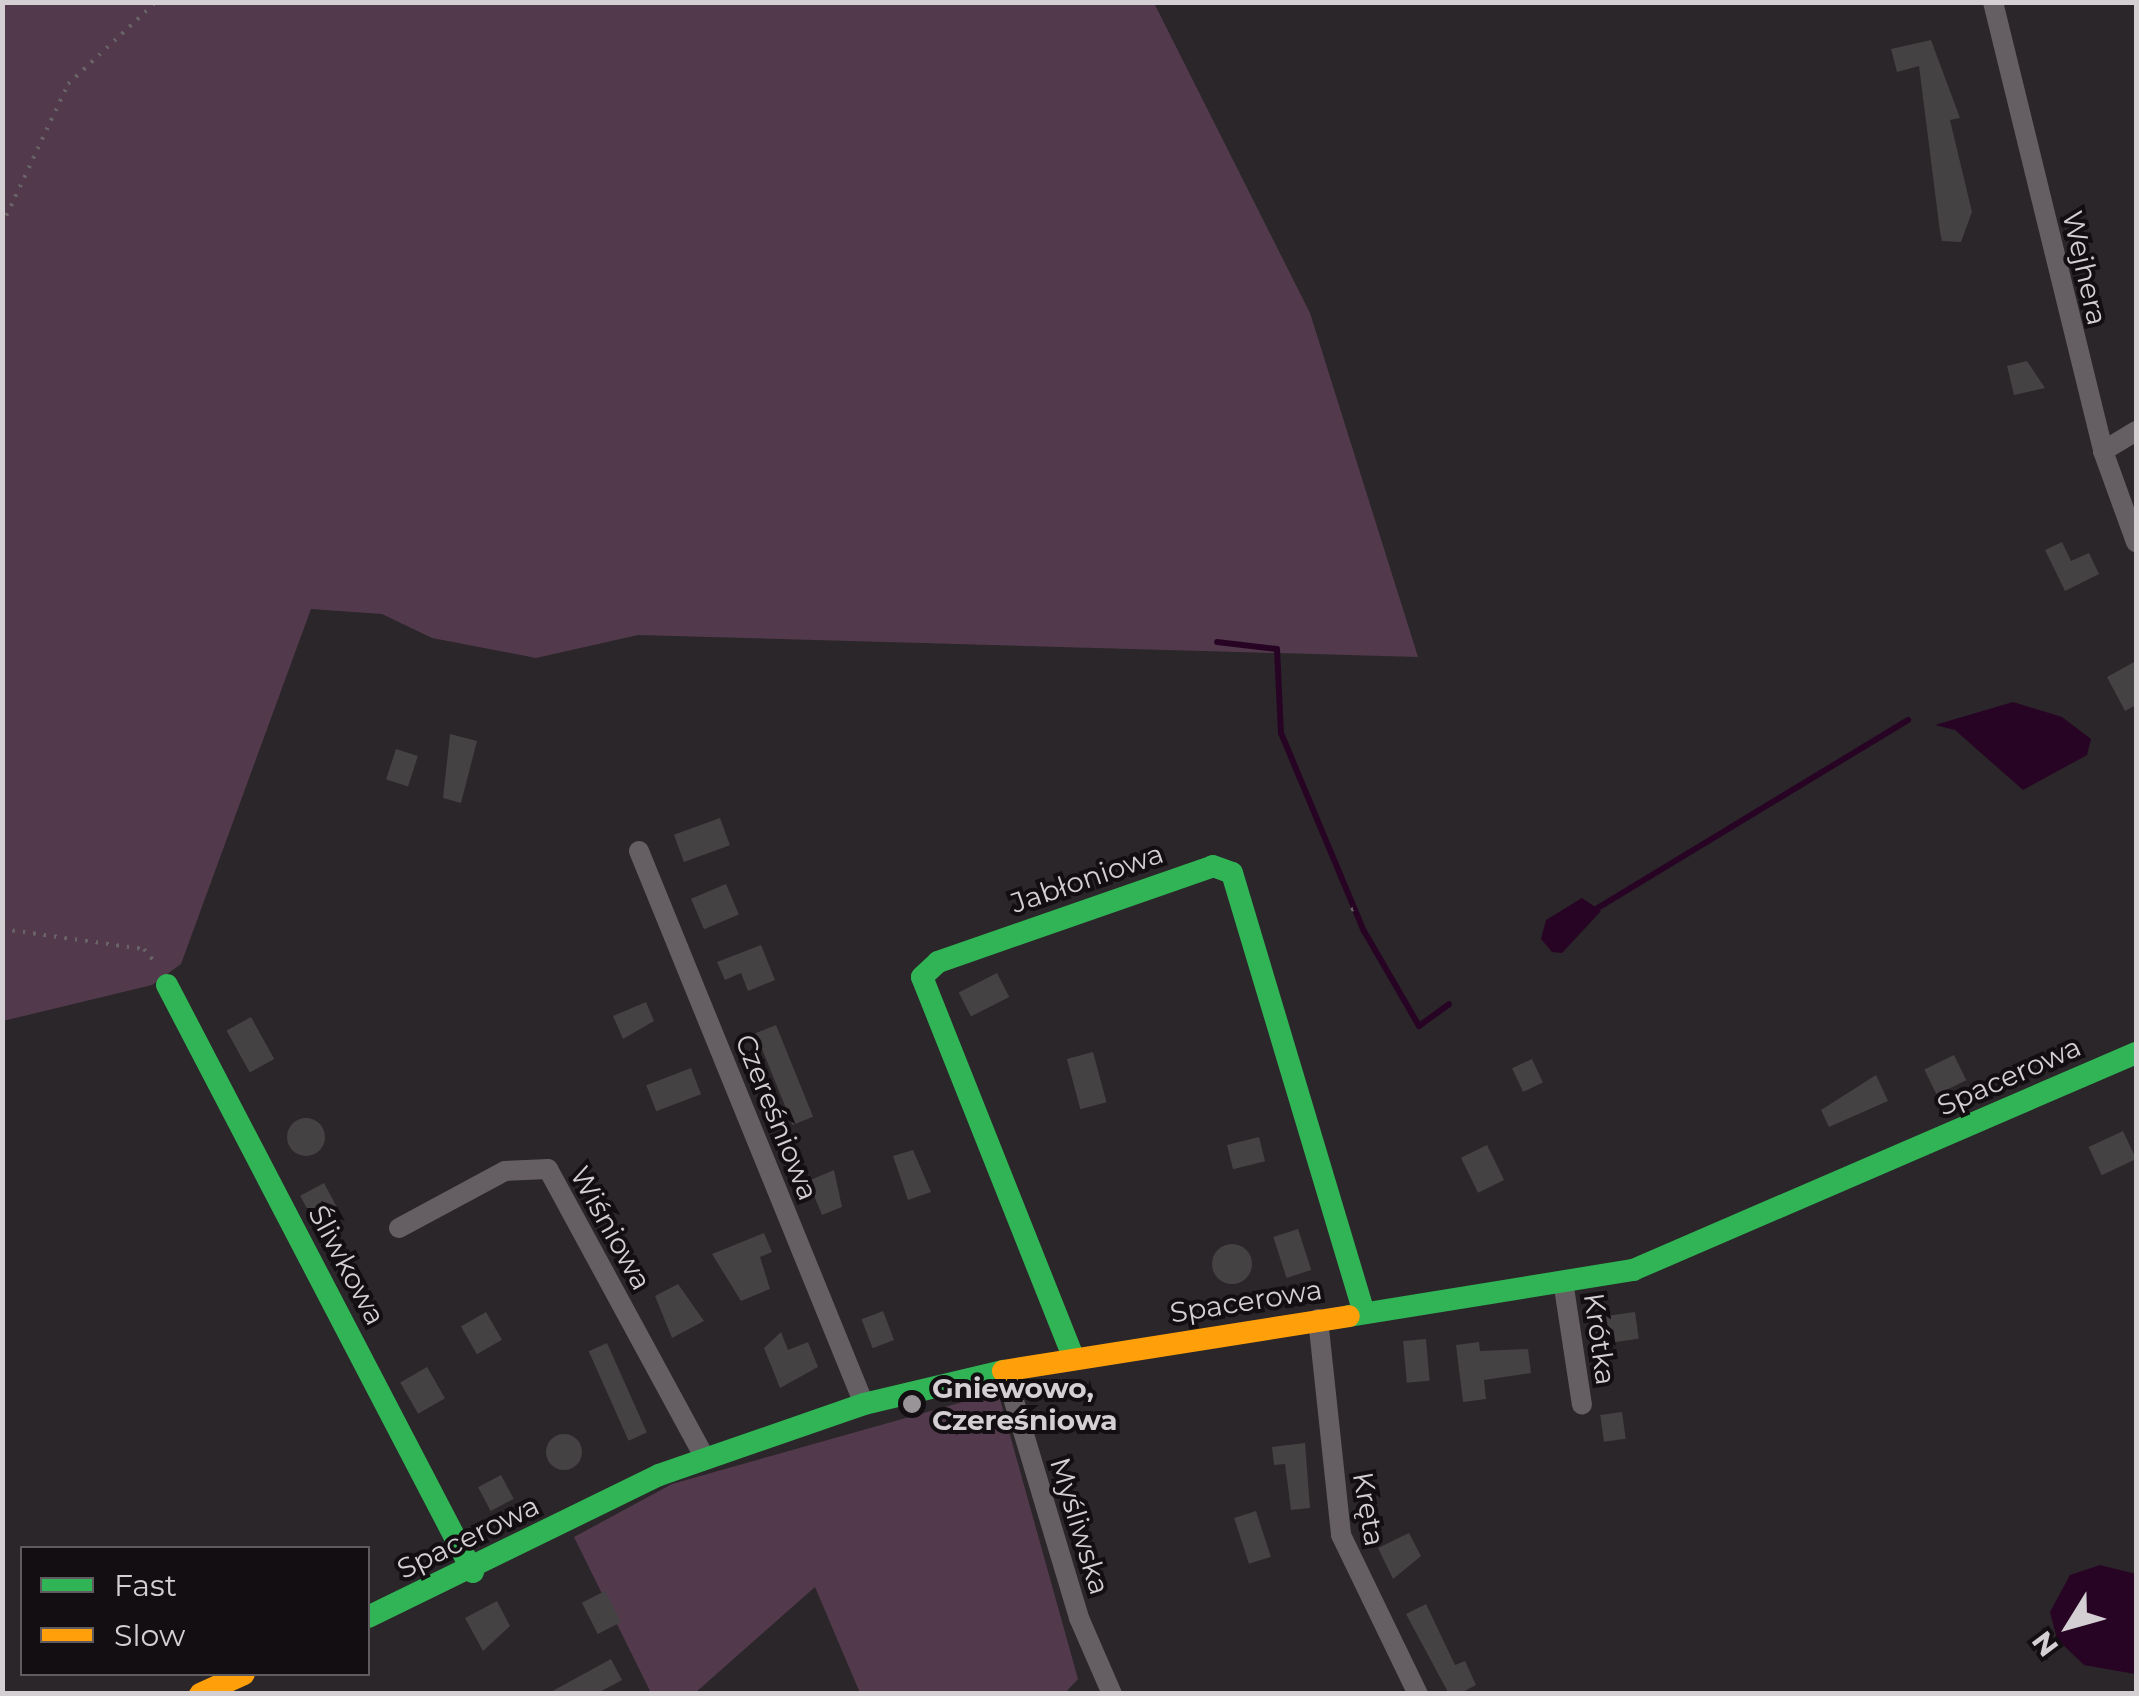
<!DOCTYPE html>
<meta charset="utf-8">
<style>
body{margin:0}
#map{position:relative;width:2139px;height:1696px;overflow:hidden;background:#2a2629;font-family:Montserrat,sans-serif}
div>[style]{position:absolute}
.green>*{inset:0;background:#523a4c}
.water>*{inset:0;background:#280424}
.stream>*{height:6px;margin:-3px;padding:0 3px;transform-origin:3px;border-radius:3px;background:#280424}
.building>*{inset:0;background:#454243;transform-origin:0 0}
.round{border-radius:50%}
.path>*{height:4px;margin-top:-2px;transform-origin:0;background:repeating-linear-gradient(90deg,#686367 0 2.5px,transparent 0 10.5px)}
.street>*{height:20px;margin:-10px;padding:0 10px;transform-origin:10px;border-radius:10px;background:#655e63}
.fast>*{height:22px;margin:-11px;padding:0 11px;transform-origin:11px;border-radius:11px;background:#30b455}
.slow>*{height:22px;margin:-11px;padding:0 11px;transform-origin:11px;border-radius:11px;background:#ff9f0a}
.dots>*{width:28px;height:28px;translate:-50% -50%;box-sizing:border-box;border:5px solid #120e11;border-radius:50%}
span{translate:-50% -50%;white-space:nowrap;text-align:center;line-height:1.15;-webkit-text-stroke:8px #120e11;paint-order:stroke}
.street-label{font-size:28px;color:#d4cfd3}
.poi-label{font-size:28px;color:#d4cfd3;font-weight:700}
.left{translate:0 -50%;text-align:left}
.frame{position:absolute;inset:0;border:5px solid #d4cfd3;pointer-events:none}
.legend{position:absolute;left:20px;top:1546px;width:350px;height:130px;box-sizing:border-box;background:#120e11;border:2px solid #605b5f;margin:0;padding:12px 18px;list-style:none;font-size:30px;color:#d4cfd3}
.legend li{display:flex;align-items:center;gap:20px;height:50px}
.legend b{width:50px;border:2px solid #605b5f}
.north{position:absolute;left:2019px;top:1576px;width:100px;height:100px;-webkit-text-stroke:8px #120e11;paint-order:stroke;rotate:233deg;font-size:28px;font-weight:700;line-height:40px;text-align:center;color:#d4cfd3}
.north::after{content:'';display:block;margin:auto;width:35px;height:45px;background:#d4cfd3;clip-path:polygon(50% 0,100% 100%,50% 72%,0 100%)}
</style>
<div id="map">
<div class="green">
<i style="clip-path:polygon(2px 3px,1154px 3px,1310px 313px,1418px 657px,638px 635px,536px 658px,432px 638px,382px 614px,311px 609px,181px 964px,152px 985px,3px 1021px)"></i>
<i style="clip-path:polygon(998px 1392px,1078px 1679px,1065px 1693px,860px 1693px,815px 1587px,695px 1693px,651px 1693px,574px 1537px,672px 1484px)"></i>
</div>
<div class="water">
<i style="clip-path:polygon(2013px 702px,2062px 717px,2091px 739px,2087px 755px,2023px 790px,1955px 730px,1935px 725px)"></i>
<i style="clip-path:polygon(1582px 898px,1601px 911px,1562px 953px,1552px 952px,1541px 939px,1546px 920px)"></i>
<i style="clip-path:polygon(2100px 1565px,2136px 1574px,2135px 1674px,2084px 1665px,2057px 1639px,2050px 1612px,2070px 1575px)"></i>
</div>
<div class="stream">
<i style="left:1217px;top:642px;width:60px;rotate:6.7deg"></i>
<i style="left:1277px;top:649px;width:84px;rotate:87.3deg"></i>
<i style="left:1281px;top:733px;width:215px;rotate:67.3deg"></i>
<i style="left:1364px;top:931px;width:110px;rotate:59.9deg"></i>
<i style="left:1419px;top:1026px;width:37px;rotate:-36deg"></i>
<i style="left:1596px;top:909px;width:365px;rotate:-31.2deg"></i>
</div>
<div class="building">
<i style="clip-path:polygon(1931px 40px,1960px 118px,1950px 120px,1972px 212px,1961px 242px,1942px 241px,1940px 232px,1919px 66px,1897px 72px,1891px 49px)"></i>
<i style="clip-path:polygon(2027px 361px,2045px 388px,2014px 395px,2007px 366px)"></i>
<i style="clip-path:polygon(2062px 542px,2071px 561px,2089px 553px,2099px 574px,2065px 591px,2045px 550px)"></i>
<i style="clip-path:polygon(2136px 661px,2136px 705px,2125px 711px,2107px 677px)"></i>
<i style="clip-path:polygon(450px 734px,477px 741px,461px 803px,443px 798px)"></i>
<i style="left:396px;top:749px;width:23px;height:32px;rotate:18deg"></i>
<i style="left:720px;top:818px;width:29px;height:49px;rotate:70deg"></i>
<i style="left:726px;top:884px;width:33px;height:38px;rotate:67deg"></i>
<i style="clip-path:polygon(761px 945px,775px 980px,748px 991px,741px 973px,725px 980px,717px 962px)"></i>
<i style="left:997px;top:973px;width:27px;height:43px;rotate:63deg"></i>
<i style="clip-path:polygon(646px 1002px,654px 1021px,623px 1039px,613px 1016px)"></i>
<i style="left:251px;top:1017px;width:48px;height:28px;rotate:61deg"></i>
<i style="left:776px;top:1025px;width:99px;height:22px;rotate:68deg"></i>
<i style="left:1093px;top:1052px;width:52px;height:27px;rotate:75deg"></i>
<i style="left:1954px;top:1055px;width:28px;height:33px;rotate:64deg"></i>
<i style="left:1532px;top:1059px;width:26px;height:22px;rotate:65deg"></i>
<i style="left:691px;top:1068px;width:28px;height:48px;rotate:69deg"></i>
<i style="clip-path:polygon(1876px 1075px,1888px 1101px,1829px 1127px,1821px 1110px)"></i>
<i class="round" style="left:287px;top:1118px;width:38px;height:38px"></i>
<i style="left:2123px;top:1131px;width:31px;height:38px;rotate:65deg"></i>
<i style="left:1259px;top:1137px;width:25px;height:33px;rotate:76deg"></i>
<i style="left:1487px;top:1145px;width:39px;height:29px;rotate:64deg"></i>
<i style="clip-path:polygon(913px 1150px,931px 1192px,908px 1200px,893px 1156px)"></i>
<i style="clip-path:polygon(834px 1170px,842px 1207px,822px 1215px,808px 1181px)"></i>
<i style="left:324px;top:1183px;width:36px;height:27px;rotate:62deg"></i>
<i style="left:1298px;top:1229px;width:43px;height:26px;rotate:72deg"></i>
<i style="clip-path:polygon(764px 1233px,772px 1252px,760px 1257px,770px 1289px,741px 1301px,712px 1254px)"></i>
<i class="round" style="left:1212px;top:1244px;width:40px;height:40px"></i>
<i style="clip-path:polygon(678px 1284px,704px 1321px,672px 1338px,655px 1296px)"></i>
<i style="left:883px;top:1311px;width:31px;height:23px;rotate:69deg"></i>
<i style="left:486px;top:1312px;width:32px;height:29px;rotate:60deg"></i>
<i style="left:1635px;top:1312px;width:27px;height:29px;rotate:82deg"></i>
<i style="clip-path:polygon(781px 1332px,788px 1350px,808px 1342px,818px 1367px,780px 1388px,764px 1348px)"></i>
<i style="left:1426px;top:1339px;width:42px;height:23px;rotate:85deg"></i>
<i style="clip-path:polygon(1479px 1342px,1480px 1351px,1528px 1349px,1531px 1373px,1484px 1380px,1486px 1399px,1463px 1402px,1456px 1345px)"></i>
<i style="left:607px;top:1343px;width:98px;height:20px;rotate:66deg"></i>
<i style="left:427px;top:1367px;width:36px;height:31px;rotate:60deg"></i>
<i style="left:1622px;top:1412px;width:27px;height:22px;rotate:82deg"></i>
<i class="round" style="left:546px;top:1434px;width:36px;height:36px"></i>
<i style="clip-path:polygon(1305px 1443px,1310px 1508px,1291px 1510px,1285px 1464px,1274px 1465px,1272px 1447px)"></i>
<i style="left:501px;top:1475px;width:27px;height:26px;rotate:62deg"></i>
<i style="left:1256px;top:1511px;width:48px;height:23px;rotate:72deg"></i>
<i style="clip-path:polygon(1409px 1533px,1421px 1556px,1393px 1579px,1378px 1548px)"></i>
<i style="left:605px;top:1591px;width:35px;height:26px;rotate:63deg"></i>
<i style="clip-path:polygon(497px 1601px,510px 1626px,483px 1651px,465px 1618px)"></i>
<i style="clip-path:polygon(1426px 1604px,1455px 1665px,1465px 1661px,1476px 1685px,1459px 1694px,1449px 1694px,1406px 1614px)"></i>
<i style="clip-path:polygon(611px 1659px,622px 1680px,596px 1694px,547px 1694px)"></i>
</div>
<div class="path">
<i style="left:2px;top:225px;width:156px;rotate:-64.9deg"></i>
<i style="left:68px;top:84px;width:120px;rotate:-43deg"></i>
<i style="left:1351px;top:910px;width:9px;rotate:-21deg"></i>
<i style="left:2px;top:929px;width:143px;rotate:8deg"></i>
<i style="left:144px;top:949px;width:21px;rotate:51deg"></i>
</div>
<div class="street">
<i style="left:1993px;top:2px;width:462px;rotate:76.2deg"></i>
<i style="left:2103px;top:451px;width:97px;rotate:70.1deg"></i>
<i style="left:2103px;top:451px;width:39px;rotate:-31deg"></i>
<i style="left:639px;top:851px;width:597px;rotate:67.86deg"></i>
<i style="left:399px;top:1228px;width:120px;rotate:-28.3deg"></i>
<i style="left:505px;top:1171px;width:43px;rotate:-2.7deg"></i>
<i style="left:548px;top:1169px;width:329px;rotate:61.5deg"></i>
<i style="left:1563px;top:1281px;width:125px;rotate:81.3deg"></i>
<i style="left:1318px;top:1319px;width:217px;rotate:83.9deg"></i>
<i style="left:1341px;top:1535px;width:177px;rotate:64.2deg"></i>
<i style="left:1005px;top:1371px;width:258px;rotate:73.3deg"></i>
<i style="left:1079px;top:1618px;width:83px;rotate:66.5deg"></i>
</div>
<div class="fast">
<i style="left:167px;top:985px;width:662px;rotate:62.47deg"></i>
<i style="left:1349px;top:1316px;width:288px;rotate:-9.2deg"></i>
<i style="left:1633px;top:1270px;width:548px;rotate:-23.34deg"></i>
<i style="left:1074px;top:1359px;width:411px;rotate:-111.7deg"></i>
<i style="left:922px;top:977px;width:22px;rotate:-43deg"></i>
<i style="left:938px;top:962px;width:291px;rotate:-19.2deg"></i>
<i style="left:1213px;top:866px;width:20px;rotate:20deg"></i>
<i style="left:1232px;top:873px;width:458px;rotate:73.3deg"></i>
<i style="left:368px;top:1617px;width:324px;rotate:-26deg"></i>
<i style="left:659px;top:1475px;width:217px;rotate:-19.1deg"></i>
<i style="left:864px;top:1404px;width:143px;rotate:-13.4deg"></i>
</div>
<div class="slow">
<i style="left:1003px;top:1371px;width:350px;rotate:-9deg"></i>
<i style="left:200px;top:1694px;width:48px;rotate:-24.4deg"></i>
</div>
<div class="dots">
<i style="left:912px;top:1404px;background:#989498"></i>
</div>
<div class="street-label">
<span style="left:2085px;top:268px;rotate:77deg">Wejhera</span>
<span style="left:1087px;top:878px;rotate:-19deg">Jabłoniowa</span>
<span style="left:2009px;top:1076px;rotate:-24deg">Spacerowa</span>
<span style="left:777px;top:1117px;rotate:68deg">Czereśniowa</span>
<span style="left:611px;top:1228px;rotate:61deg">Wiśniowa</span>
<span style="left:347px;top:1265px;rotate:62deg">Śliwkowa</span>
<span style="left:1246px;top:1301px;rotate:-9deg">Spacerowa</span>
<span style="left:1600px;top:1339px;rotate:82deg">Krótka</span>
<span style="left:1369px;top:1509px;rotate:80deg">Kręta</span>
<span style="left:1080px;top:1526px;rotate:73deg">Myśliwska</span>
<span style="left:468px;top:1537px;rotate:-26deg">Spacerowa</span>
</div>
<div class="poi-label">
<span class="left" style="left:932px;top:1404px">Gniewowo,<br>Czereśniowa</span>
</div>
<div class="frame"></div>
<ul class="legend">
<li><b style="height:12px;background:#30b455"></b>Fast</li>
<li><b style="height:12px;background:#ff9f0a"></b>Slow</li>
</ul>
<div class="north">N</div>
</div>
